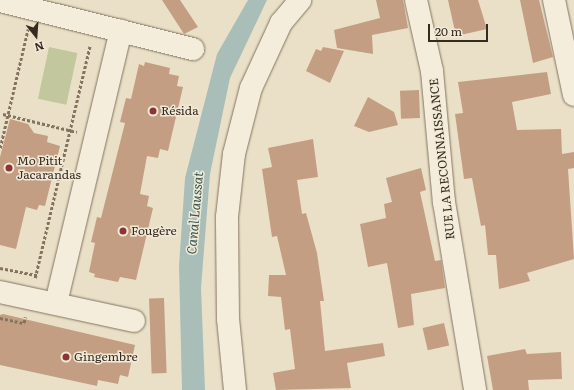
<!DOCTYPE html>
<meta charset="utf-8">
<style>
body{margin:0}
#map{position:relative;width:574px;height:390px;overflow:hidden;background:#eae0c8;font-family:Literata,serif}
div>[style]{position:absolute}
.green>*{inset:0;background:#c2c79d;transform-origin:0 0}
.water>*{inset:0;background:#a9beb8}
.building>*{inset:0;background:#c49e82;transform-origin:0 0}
.path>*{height:2.5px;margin-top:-1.25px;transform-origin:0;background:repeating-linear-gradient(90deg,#84735f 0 3px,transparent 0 5px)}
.roads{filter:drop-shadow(0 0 1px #84735f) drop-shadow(0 0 1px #84735f)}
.minor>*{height:22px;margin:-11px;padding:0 11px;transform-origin:11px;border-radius:11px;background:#f5eddb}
.dots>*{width:11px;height:11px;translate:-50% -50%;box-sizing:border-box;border:2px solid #f2ead7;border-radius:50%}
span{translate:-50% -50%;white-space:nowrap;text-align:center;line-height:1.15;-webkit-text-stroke:3px #f2ead7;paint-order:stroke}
.poi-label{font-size:12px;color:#362b21}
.left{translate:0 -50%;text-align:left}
.street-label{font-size:12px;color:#362b21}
.water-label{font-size:13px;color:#325452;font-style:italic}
.north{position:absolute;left:16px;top:16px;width:40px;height:40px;-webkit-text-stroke:3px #f2ead7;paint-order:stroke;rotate:163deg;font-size:11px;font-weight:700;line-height:16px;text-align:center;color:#362b21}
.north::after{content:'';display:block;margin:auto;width:14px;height:18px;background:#362b21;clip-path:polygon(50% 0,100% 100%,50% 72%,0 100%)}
.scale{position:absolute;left:428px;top:24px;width:60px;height:18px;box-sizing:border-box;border:2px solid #362b21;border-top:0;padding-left:5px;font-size:12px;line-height:14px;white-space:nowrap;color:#362b21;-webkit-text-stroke:3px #f2ead7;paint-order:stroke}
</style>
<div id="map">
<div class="green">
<i style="left:49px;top:47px;width:29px;height:53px;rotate:12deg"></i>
</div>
<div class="water">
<i style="clip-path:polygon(248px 0,267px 0,230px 78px,210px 174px,201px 288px,205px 390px,182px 390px,179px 266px,185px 178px,217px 54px)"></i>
</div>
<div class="building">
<i style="clip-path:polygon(162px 0,180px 0,198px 27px,184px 34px)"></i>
<i style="clip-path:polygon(376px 0,403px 0,408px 28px,372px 35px,373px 54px,337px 48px,334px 30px,380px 18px)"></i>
<i style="clip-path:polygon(448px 0,478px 0,487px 29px,456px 36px)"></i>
<i style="clip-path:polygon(520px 0,539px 0,553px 57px,533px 63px)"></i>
<i style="clip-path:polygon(323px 47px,344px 51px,330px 83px,306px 71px,316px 49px,321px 51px)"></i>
<i style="clip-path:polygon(145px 62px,170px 68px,169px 74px,179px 76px,177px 86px,183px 87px,168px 151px,160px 149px,158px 158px,147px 156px,140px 194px,149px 196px,147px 206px,153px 208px,136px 280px,120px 277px,118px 282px,94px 277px,95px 274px,89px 272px,95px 243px,91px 242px,97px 217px,101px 218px,125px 123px,120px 122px,126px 98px,131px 99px,139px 64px,144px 66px)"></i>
<i style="clip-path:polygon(547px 72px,551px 94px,512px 102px,517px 130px,561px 129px,562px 154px,574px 152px,574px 168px,568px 169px,574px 259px,527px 273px,530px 281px,499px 289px,496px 255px,488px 255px,485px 225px,481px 226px,472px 178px,464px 179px,455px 114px,463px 113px,458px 82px)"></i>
<i style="left:419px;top:90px;width:28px;height:19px;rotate:88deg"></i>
<i style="clip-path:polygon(368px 97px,394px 112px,398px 125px,369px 132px,354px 126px)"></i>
<i style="clip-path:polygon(10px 119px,28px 124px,34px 133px,48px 136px,47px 142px,60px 146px,45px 206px,39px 205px,37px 210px,26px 207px,16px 249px,0 245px,0 157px)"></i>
<i style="clip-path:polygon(313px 139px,318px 177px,297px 180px,302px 214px,306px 213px,317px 253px,324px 301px,320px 301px,325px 351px,383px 343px,385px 356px,347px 363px,351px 388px,276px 390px,273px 373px,295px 369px,290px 329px,285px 330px,281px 297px,268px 296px,269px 275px,286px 275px,277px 236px,272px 237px,262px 169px,272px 167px,268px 148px)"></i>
<i style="clip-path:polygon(421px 168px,426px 190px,420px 192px,435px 261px,441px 260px,445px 288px,411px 294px,414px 325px,398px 328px,387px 263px,368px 267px,360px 224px,386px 218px,384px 204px,392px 202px,386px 178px)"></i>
<i style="left:164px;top:298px;width:75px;height:15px;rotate:88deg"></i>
<i style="clip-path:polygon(3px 314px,135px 345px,128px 377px,120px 375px,118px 384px,98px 380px,97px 386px,0 365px,0 315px)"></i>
<i style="left:444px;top:323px;width:23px;height:22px;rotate:77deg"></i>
<i style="clip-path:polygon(525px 349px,527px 354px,561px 352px,562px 379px,528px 380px,529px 390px,493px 390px,487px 356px)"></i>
</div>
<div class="path">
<i style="left:3px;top:114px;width:76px;rotate:13.7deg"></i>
<i style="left:0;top:148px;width:122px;rotate:-76.8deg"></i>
<i style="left:0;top:268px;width:38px;rotate:11deg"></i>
<i style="left:35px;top:278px;width:239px;rotate:-76.7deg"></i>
<i style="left:0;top:318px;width:25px;rotate:12deg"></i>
<i style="left:24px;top:323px;width:6px;rotate:-81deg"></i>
</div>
<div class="roads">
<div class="minor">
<i style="left:416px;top:0;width:73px;rotate:77.3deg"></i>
<i style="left:432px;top:71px;width:132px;rotate:84.8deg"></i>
<i style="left:444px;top:202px;width:191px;rotate:80.6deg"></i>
<i style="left:554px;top:0;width:97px;rotate:78.1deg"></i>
<i style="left:0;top:1px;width:199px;rotate:14deg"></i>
<i style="left:0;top:292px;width:137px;rotate:12.2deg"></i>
<i style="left:56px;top:303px;width:280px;rotate:-76.6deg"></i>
<i style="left:235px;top:390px;width:71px;rotate:-95.6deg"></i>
<i style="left:228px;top:319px;width:102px;rotate:-90.6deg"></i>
<i style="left:227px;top:217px;width:63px;rotate:-83.7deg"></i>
<i style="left:234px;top:154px;width:68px;rotate:-75.6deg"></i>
<i style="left:251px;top:88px;width:72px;rotate:-65.2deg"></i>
<i style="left:281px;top:23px;width:30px;rotate:-50deg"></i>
</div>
</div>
<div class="dots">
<i style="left:153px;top:111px;background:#8d3536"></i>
<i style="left:9px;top:168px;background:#8d3536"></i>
<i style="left:123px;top:231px;background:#8d3536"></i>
<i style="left:66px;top:357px;background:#8d3536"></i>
</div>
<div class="poi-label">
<span class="left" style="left:161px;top:111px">Résida</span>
<span class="left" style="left:17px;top:168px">Mo Pitit<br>Jacarandas</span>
<span class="left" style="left:131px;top:231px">Fougère</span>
<span class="left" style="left:74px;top:357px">Gingembre</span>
</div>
<div class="street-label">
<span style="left:442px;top:159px;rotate:-96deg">RUE LA RECONNAISSANCE</span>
</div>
<div class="water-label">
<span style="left:195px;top:213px;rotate:-85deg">Canal Laussat</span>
</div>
<div class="north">N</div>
<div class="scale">20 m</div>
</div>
